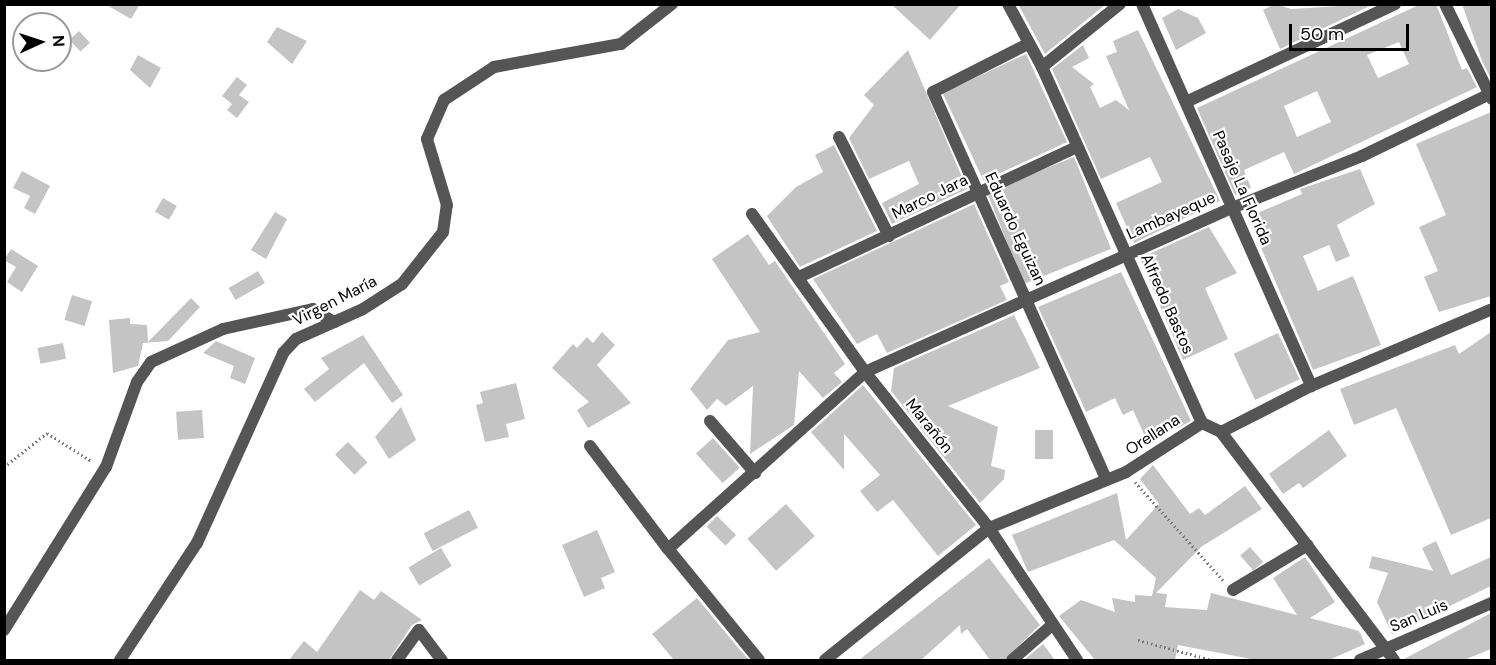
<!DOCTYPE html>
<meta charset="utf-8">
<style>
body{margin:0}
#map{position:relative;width:1496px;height:665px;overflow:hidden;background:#fff;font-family:"DM Sans",sans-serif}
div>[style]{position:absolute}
.building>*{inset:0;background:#c4c4c4;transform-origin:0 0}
.path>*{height:3px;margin-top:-1.5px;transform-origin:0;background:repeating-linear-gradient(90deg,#777 0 1.5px,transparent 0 4.5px)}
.street>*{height:12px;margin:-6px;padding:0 6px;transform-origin:6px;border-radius:6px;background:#555}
span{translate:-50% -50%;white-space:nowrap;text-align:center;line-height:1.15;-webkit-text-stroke:4.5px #fff;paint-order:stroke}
.street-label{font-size:16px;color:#000}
.frame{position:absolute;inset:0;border:6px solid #000;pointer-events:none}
.north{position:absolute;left:12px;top:12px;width:60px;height:60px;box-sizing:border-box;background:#fff;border:2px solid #999;border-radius:50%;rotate:87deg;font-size:16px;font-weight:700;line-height:24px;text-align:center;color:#000}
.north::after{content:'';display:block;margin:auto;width:21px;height:27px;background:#000;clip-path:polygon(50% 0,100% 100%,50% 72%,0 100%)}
.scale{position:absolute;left:1289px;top:24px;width:120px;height:27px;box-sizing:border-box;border:3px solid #000;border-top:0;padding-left:8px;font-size:18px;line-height:21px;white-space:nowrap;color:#000;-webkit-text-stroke:4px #fff;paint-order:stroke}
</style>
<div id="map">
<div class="building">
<i style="clip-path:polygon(105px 4px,140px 4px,131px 19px)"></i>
<i style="clip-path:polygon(891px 4px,961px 4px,930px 40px)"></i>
<i style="clip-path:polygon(1018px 4px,1106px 4px,1045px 54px)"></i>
<i style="clip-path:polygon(1275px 4px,1291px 9px,1374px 4px,1280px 49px,1263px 10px)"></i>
<i style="clip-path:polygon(evenodd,1421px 4px,1436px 4px,1462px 70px,1467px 68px,1477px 87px,1294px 174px,1284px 152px,1244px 170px,1251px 188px,1235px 195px,1197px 108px,1421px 4px,1399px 42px,1409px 64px,1378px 78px,1367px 55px,1399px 42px,1421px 4px,1317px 91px,1331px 122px,1297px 137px,1284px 106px,1317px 91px)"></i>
<i style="clip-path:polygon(1462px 4px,1491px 4px,1491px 79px,1482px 61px)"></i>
<i style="clip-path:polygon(1178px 9px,1198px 18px,1206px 33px,1176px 50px,1162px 18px)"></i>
<i style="clip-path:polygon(277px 27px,307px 41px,292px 64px,267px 42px)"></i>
<i style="clip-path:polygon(1138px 30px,1220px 201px,1134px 243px,1116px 203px,1162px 182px,1150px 157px,1101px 179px,1052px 69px,1083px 45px,1089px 58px,1072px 67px,1094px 84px,1090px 87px,1100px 108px,1116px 100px,1129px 110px,1106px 56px,1117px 52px,1113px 41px)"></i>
<i style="left:79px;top:31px;width:16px;height:13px;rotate:47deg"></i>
<i style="clip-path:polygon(908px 50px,967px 189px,892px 224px,882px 203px,919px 184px,909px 161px,869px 179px,849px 138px,874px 105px,864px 95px)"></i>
<i style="left:1026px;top:54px;width:97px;height:92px;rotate:65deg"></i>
<i style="clip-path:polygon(138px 55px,161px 68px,150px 88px,130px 70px)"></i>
<i style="clip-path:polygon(237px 77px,247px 85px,239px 95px,249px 102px,237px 118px,227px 110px,232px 104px,222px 96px)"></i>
<i style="clip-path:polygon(1491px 112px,1491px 296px,1439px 312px,1424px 277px,1438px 271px,1419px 227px,1446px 215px,1416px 144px)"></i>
<i style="clip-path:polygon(834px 145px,877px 231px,800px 267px,767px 216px,796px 187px,823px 172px,815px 155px)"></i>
<i style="left:1074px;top:157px;width:99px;height:94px;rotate:68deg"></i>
<i style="clip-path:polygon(1360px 169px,1375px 204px,1337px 225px,1350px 256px,1336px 262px,1329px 245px,1303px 256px,1318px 291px,1353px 276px,1381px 345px,1313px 370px,1248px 217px,1302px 194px,1300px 189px)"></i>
<i style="clip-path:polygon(22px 171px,50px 186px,35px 214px,24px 208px,30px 196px,13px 188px)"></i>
<i style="left:163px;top:198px;width:16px;height:16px;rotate:30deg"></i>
<i style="clip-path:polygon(974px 204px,1009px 282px,1000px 286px,1007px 300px,887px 353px,877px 334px,857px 344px,813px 279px)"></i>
<i style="clip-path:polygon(275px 212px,287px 219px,266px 259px,251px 250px)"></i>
<i style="clip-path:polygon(1209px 227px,1237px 273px,1205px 288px,1228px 339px,1183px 360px,1140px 258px)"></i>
<i style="clip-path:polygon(748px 234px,769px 265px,775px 261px,845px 364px,834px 373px,842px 382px,823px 398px,799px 371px,794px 425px,750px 454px,753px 386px,726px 406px,717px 399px,707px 410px,690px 389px,728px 340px,760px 332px,712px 259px)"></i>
<i style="clip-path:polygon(11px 249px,38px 266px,22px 292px,7px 282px,16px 267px,4px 260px)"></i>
<i style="left:258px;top:271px;width:14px;height:34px;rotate:60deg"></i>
<i style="clip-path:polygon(1121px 272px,1191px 421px,1148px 443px,1133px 410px,1123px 415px,1115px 398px,1086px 412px,1038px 307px)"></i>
<i style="left:72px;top:295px;width:21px;height:26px;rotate:17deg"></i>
<i style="clip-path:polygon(191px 298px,200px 307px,168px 341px,143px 343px,138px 366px,113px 373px,109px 320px,130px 318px,130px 324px,147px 325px,148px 342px)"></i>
<i style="clip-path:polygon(1014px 315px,1040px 368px,948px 406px,998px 427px,991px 466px,1005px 470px,1004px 479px,980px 503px,891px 391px,894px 368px)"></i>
<i style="clip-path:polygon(602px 332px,615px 345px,597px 365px,631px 403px,588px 428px,577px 410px,589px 402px,552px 368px,573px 344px,577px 348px,587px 337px,593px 343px)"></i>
<i style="clip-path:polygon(1491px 332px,1491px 518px,1451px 535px,1396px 408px,1354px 425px,1340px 389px,1455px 345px,1459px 354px)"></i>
<i style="left:1278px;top:333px;width:51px;height:49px;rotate:65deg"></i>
<i style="clip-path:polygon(363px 335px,403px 395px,392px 403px,364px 363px,315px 402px,304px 389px,329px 369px,321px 358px)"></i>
<i style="clip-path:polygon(216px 341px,255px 358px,245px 384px,230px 378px,234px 366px,203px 353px)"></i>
<i style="left:63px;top:343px;width:16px;height:26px;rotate:79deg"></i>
<i style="clip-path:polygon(516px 383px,525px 419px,506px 424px,509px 437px,485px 442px,476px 405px,483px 403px,480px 392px)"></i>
<i style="clip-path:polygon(863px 385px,976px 525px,938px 556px,893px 500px,877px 512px,860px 491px,880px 475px,844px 434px,844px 470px,811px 432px)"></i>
<i style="clip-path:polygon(401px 407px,416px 440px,389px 459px,375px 437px)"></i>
<i style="left:202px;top:410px;width:28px;height:26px;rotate:86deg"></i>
<i style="left:1035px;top:430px;width:18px;height:29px"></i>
<i style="clip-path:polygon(1329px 430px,1347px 456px,1303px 488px,1299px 483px,1283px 494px,1269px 474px)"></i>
<i style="left:713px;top:438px;width:40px;height:23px;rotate:48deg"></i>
<i style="left:348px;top:442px;width:28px;height:18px;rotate:46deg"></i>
<i style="clip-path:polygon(1153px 465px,1190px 514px,1199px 508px,1205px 515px,1245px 486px,1262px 509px,1201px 547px,1156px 593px,1167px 594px,1165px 607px,1207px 610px,1211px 593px,1297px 615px,1273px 578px,1305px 557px,1335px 602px,1310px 618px,1359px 631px,1365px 644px,1329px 660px,1256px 660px,1178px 645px,1175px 660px,1095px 660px,1059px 616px,1081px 600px,1115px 612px,1112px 598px,1135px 602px,1135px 595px,1152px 596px,1156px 578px,1114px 540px,1028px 572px,1012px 535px,1117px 493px,1126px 540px,1159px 504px,1140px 479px)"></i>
<i style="left:786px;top:504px;width:43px;height:52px;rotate:48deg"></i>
<i style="left:469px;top:510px;width:20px;height:51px;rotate:63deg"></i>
<i style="left:717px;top:516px;width:27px;height:15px;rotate:45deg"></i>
<i style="clip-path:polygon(597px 530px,615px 572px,601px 578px,605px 588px,584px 597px,562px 545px)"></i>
<i style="clip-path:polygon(1436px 541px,1451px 575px,1491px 557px,1491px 586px,1392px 634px,1377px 602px,1388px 573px,1369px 568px,1372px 556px,1433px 571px,1422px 548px)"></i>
<i style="left:1250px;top:547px;width:20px;height:13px;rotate:49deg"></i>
<i style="left:441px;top:548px;width:21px;height:38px;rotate:59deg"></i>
<i style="clip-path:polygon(989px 558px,1040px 625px,1004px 660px,990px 660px,967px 629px,961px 634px,960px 625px,921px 660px,859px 660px)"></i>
<i style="clip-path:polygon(360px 590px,374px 600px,381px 591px,422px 620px,412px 625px,389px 660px,289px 660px,304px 641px,317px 652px)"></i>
<i style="clip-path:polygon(697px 598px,740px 650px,749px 660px,674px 660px,652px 634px)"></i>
<i style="clip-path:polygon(1491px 613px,1491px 649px,1464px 660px,1402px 660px)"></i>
<i style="clip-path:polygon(1043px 644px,1055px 660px,1024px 660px)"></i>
</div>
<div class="path">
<i style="left:4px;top:467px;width:55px;rotate:-38.3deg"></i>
<i style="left:47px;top:433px;width:54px;rotate:32.2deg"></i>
<i style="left:1135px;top:482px;width:132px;rotate:48.1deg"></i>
<i style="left:1138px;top:640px;width:77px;rotate:15.1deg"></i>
</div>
<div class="street">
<i style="left:1008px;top:4px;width:72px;rotate:61.6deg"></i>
<i style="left:1042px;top:67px;width:390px;rotate:65.8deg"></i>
<i style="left:1142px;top:4px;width:418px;rotate:66.1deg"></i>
<i style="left:1445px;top:4px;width:106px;rotate:63.7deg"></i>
<i style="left:1028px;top:44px;width:106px;rotate:153.2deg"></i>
<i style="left:933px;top:92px;width:422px;rotate:65.9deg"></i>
<i style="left:1042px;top:67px;width:100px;rotate:-38.9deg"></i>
<i style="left:1186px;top:102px;width:231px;rotate:-25.1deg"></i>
<i style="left:839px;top:137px;width:111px;rotate:63.2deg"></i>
<i style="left:752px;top:214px;width:194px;rotate:54.4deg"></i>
<i style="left:865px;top:372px;width:199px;rotate:51.5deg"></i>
<i style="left:989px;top:528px;width:159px;rotate:56.3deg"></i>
<i style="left:799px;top:277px;width:306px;rotate:-25.1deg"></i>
<i style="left:710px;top:421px;width:69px;rotate:49.1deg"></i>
<i style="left:1221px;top:432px;width:101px;rotate:-27.1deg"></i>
<i style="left:1311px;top:386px;width:197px;rotate:-23deg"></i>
<i style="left:590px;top:446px;width:129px;rotate:52.9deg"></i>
<i style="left:1233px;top:590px;width:87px;rotate:-31deg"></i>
<i style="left:4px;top:630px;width:192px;rotate:-58deg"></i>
<i style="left:106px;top:467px;width:90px;rotate:-70deg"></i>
<i style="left:137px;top:382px;width:24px;rotate:-55deg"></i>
<i style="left:151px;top:362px;width:79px;rotate:-24.6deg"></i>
<i style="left:223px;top:329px;width:92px;rotate:-12.5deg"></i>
<i style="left:313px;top:309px;width:25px;rotate:32deg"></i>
<i style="left:120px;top:660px;width:140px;rotate:-56.7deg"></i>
<i style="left:197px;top:543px;width:209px;rotate:-65.6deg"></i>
<i style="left:283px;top:353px;width:19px;rotate:-47deg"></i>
<i style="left:296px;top:339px;width:73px;rotate:-24.1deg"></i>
<i style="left:363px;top:309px;width:46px;rotate:-32.7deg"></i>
<i style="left:402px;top:284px;width:66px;rotate:-51.7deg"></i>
<i style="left:443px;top:232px;width:27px;rotate:-82deg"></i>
<i style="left:447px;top:205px;width:69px;rotate:-106.9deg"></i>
<i style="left:427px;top:139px;width:43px;rotate:-66.4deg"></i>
<i style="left:444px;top:100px;width:60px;rotate:-33.4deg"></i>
<i style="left:494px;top:67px;width:129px;rotate:-10.3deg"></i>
<i style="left:621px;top:44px;width:65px;rotate:-38.1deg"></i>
<i style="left:397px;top:660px;width:37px;rotate:-54deg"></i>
<i style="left:419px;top:630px;width:38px;rotate:53deg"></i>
<i style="left:759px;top:660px;width:144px;rotate:-129.3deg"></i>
<i style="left:668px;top:549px;width:265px;rotate:-41.9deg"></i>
<i style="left:865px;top:372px;width:402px;rotate:-24.1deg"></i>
<i style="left:1232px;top:208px;width:140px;rotate:-21.8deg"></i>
<i style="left:1362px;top:156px;width:144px;rotate:-25.9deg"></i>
<i style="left:825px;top:660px;width:211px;rotate:-38.8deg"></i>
<i style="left:989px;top:528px;width:148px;rotate:-22.2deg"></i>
<i style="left:1126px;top:472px;width:90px;rotate:-32.8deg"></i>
<i style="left:1202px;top:423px;width:21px;rotate:25deg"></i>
<i style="left:1221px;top:432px;width:286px;rotate:52.8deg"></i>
<i style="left:1012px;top:660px;width:52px;rotate:-41.1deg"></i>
<i style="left:1360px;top:660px;width:144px;rotate:-23.4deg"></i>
</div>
<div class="street-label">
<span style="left:1242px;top:188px;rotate:66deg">Pasaje La Florida</span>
<span style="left:930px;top:197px;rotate:-26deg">Marco Jara</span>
<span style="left:1171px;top:216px;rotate:-24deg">Lambayeque</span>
<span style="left:1015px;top:229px;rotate:65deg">Eduardo Eguizan</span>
<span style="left:335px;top:301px;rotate:-27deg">Virgen María</span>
<span style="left:1167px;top:304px;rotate:66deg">Alfredo Bastos</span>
<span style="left:929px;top:426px;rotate:51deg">Marañón</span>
<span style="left:1153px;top:435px;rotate:-33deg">Orellana</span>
<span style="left:1419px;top:616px;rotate:-23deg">San Luis</span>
</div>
<div class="frame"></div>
<div class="north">N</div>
<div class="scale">50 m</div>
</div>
